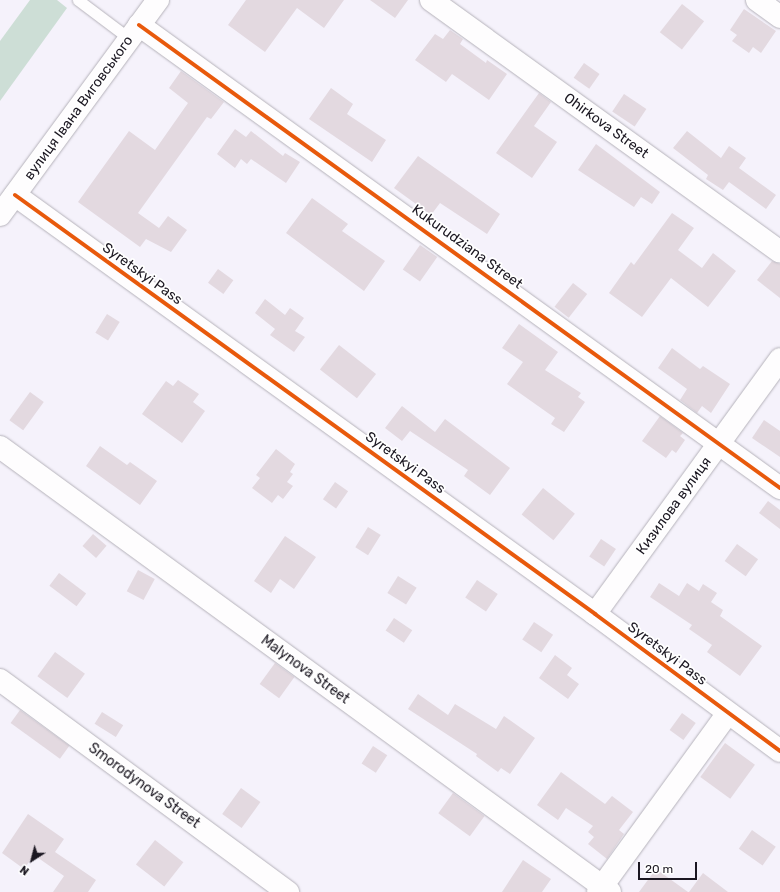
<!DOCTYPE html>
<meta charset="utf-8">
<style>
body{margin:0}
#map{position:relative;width:780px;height:892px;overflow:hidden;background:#f5f2fb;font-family:Rubik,sans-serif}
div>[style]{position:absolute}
.green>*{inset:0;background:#cdded6}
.building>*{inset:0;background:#e3d9e0;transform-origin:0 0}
.roads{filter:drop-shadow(0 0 1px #b5b2ba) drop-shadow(0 0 1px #b5b2ba)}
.service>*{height:11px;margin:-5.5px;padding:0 5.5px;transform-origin:5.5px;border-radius:5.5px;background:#fefdfe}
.minor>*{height:22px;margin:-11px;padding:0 11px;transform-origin:11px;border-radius:11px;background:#fefdfe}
.secondary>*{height:22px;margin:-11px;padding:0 11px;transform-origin:11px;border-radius:11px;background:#fefdfe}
.cycleway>*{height:4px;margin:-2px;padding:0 2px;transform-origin:2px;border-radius:2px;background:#e8590c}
span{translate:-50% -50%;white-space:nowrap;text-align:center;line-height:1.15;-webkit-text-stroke:3.5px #fff;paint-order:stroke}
.street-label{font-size:14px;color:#1b1721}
.north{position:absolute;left:12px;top:840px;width:40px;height:40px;-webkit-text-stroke:3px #fff;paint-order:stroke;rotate:216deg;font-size:11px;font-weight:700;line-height:16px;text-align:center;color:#1b1721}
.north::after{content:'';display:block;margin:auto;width:14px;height:18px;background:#1b1721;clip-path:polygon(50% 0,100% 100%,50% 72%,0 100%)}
.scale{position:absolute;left:638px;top:862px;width:59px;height:18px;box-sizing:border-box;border:2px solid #1b1721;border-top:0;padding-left:5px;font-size:12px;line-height:14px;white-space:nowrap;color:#1b1721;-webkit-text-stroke:3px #fff;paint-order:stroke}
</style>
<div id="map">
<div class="green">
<i style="clip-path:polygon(30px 0,57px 0,67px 8px,0 101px,0 41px)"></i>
</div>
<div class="building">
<i style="clip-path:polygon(246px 0,344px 0,324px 28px,297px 8px,265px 52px,228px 25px)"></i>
<i style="clip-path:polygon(370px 0,408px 0,395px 18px)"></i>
<i style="left:682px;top:4px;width:28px;height:36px;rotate:38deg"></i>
<i style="clip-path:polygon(744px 9px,776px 31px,761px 53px,753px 47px,749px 53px,732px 41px,737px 35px,730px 30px)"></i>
<i style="clip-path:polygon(450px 30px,463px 39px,460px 44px,486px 63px,487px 60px,507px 74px,489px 100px,452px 74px,446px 82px,415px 60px,435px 34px,443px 39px)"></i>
<i style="left:584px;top:63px;width:19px;height:18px;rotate:35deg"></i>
<i style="clip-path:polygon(181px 71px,224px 102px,211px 119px,207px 117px,138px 213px,159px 228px,168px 216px,187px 230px,171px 252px,146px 239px,140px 247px,78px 202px,129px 131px,155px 150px,188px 103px,169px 88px)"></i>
<i style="clip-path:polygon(331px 88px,353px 104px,347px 114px,386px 140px,372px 162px,309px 119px)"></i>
<i style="clip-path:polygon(539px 93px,551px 102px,534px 126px,557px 142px,532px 178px,496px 153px)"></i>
<i style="left:624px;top:94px;width:27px;height:21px;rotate:34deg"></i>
<i style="clip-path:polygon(235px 129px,246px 137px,251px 131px,283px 156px,285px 153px,300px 162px,286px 183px,251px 159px,247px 164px,241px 159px,235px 168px,217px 154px)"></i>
<i style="clip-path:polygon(687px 131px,721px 158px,729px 146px,746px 158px,739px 168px,776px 195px,766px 209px,729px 182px,723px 190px,706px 179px,708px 175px,673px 148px)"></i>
<i style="clip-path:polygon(596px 144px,660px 192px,652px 204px,641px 197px,634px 207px,578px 170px)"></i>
<i style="clip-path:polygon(418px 156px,500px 214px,487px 234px,440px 203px,431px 215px,394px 188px)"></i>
<i style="clip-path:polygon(312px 198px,348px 224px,342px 231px,385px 261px,364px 291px,286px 233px)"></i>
<i style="clip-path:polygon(672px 213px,694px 228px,678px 250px,702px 268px,713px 253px,736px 271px,708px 307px,671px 278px,642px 317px,609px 293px,631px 262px,634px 265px)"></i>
<i style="left:420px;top:245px;width:21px;height:30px;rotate:35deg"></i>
<i style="clip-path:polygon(772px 261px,780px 264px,780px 298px,757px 280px)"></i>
<i style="left:218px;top:269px;width:19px;height:17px;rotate:36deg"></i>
<i style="left:573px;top:283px;width:18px;height:30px;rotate:38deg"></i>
<i style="clip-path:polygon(265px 299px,285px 315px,290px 308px,304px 318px,295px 331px,305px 337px,294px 352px,270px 335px,275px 329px,255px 313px)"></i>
<i style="left:107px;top:314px;width:15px;height:22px;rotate:32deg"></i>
<i style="clip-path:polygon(519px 324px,558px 352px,545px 370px,581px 393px,578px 397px,585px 402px,564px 432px,551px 424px,555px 418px,507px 384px,523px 362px,502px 348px)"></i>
<i style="left:339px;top:345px;width:47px;height:31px;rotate:38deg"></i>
<i style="clip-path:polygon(672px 348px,700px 369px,703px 366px,730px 384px,711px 413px,702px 406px,697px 413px,680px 400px,687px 389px,658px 368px)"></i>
<i style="clip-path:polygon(178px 380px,199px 394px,193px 402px,205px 411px,182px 443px,142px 414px,166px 381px,173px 386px)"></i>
<i style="left:30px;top:392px;width:17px;height:35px;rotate:36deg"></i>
<i style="clip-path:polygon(402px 406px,435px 432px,445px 419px,510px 468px,490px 495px,464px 476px,468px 470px,410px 431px,402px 441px,385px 428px)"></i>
<i style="clip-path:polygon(660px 416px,683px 433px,680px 436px,685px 440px,676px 453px,672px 450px,666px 458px,642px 441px)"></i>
<i style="clip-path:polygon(764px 420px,780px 431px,780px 457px,752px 438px)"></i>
<i style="clip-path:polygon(100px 446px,127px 465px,130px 462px,157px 481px,140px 505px,86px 466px)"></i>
<i style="clip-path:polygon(276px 449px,295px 464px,290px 472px,293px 474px,287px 482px,293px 486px,283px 499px,278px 495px,272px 503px,252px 488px,260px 478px,256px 475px)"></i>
<i style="left:335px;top:482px;width:16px;height:21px;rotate:35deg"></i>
<i style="left:543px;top:488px;width:41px;height:34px;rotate:39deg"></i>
<i style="clip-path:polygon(768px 501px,780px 510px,780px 529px,759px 513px)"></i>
<i style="left:368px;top:527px;width:15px;height:24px;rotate:32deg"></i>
<i style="left:93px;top:534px;width:18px;height:16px;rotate:41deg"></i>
<i style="clip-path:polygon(285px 536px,316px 557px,294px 589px,280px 579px,271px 593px,254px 581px)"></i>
<i style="left:601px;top:539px;width:18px;height:21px;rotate:34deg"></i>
<i style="left:737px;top:544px;width:26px;height:21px;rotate:36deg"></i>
<i style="left:138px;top:570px;width:19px;height:24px;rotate:28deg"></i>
<i style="left:59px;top:573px;width:34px;height:16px;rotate:37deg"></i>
<i style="left:398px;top:576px;width:22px;height:20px;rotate:32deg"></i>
<i style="left:477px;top:580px;width:25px;height:21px;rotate:34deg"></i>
<i style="clip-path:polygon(659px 583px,679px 596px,687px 583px,699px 591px,703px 584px,717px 593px,711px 602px,723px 610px,720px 616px,762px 646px,740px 676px,707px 652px,712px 645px,689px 629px,692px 625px,650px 597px)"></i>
<i style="left:394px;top:618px;width:22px;height:15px;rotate:34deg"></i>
<i style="left:534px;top:622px;width:23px;height:21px;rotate:34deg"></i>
<i style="left:55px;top:652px;width:37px;height:30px;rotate:36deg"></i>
<i style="clip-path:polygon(555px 655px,572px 668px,567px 675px,579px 684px,568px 699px,539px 678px)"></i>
<i style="left:275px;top:663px;width:24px;height:26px;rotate:36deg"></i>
<i style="clip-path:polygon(418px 694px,448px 715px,455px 704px,496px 729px,504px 716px,535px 738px,510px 774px,501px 768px,498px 772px,476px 756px,477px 754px,408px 709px)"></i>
<i style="left:20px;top:710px;width:61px;height:16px;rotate:36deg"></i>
<i style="left:102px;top:712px;width:25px;height:14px;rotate:32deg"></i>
<i style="left:682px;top:713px;width:17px;height:21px;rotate:36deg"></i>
<i style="left:725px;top:743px;width:37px;height:42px;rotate:36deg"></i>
<i style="left:373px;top:746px;width:17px;height:21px;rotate:33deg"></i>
<i style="clip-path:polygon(561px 772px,605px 804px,612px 796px,633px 812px,619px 830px,624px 834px,607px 859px,588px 844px,594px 837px,588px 832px,593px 826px,566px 808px,558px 820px,537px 805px)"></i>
<i style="left:241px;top:788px;width:24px;height:32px;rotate:36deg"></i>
<i style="left:453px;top:793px;width:39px;height:25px;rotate:36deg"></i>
<i style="clip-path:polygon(28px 814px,64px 839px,55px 852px,96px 880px,88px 892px,53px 892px,64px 876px,34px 855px,24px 869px,2px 853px)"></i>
<i style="left:752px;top:830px;width:29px;height:23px;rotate:35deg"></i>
<i style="left:155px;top:840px;width:36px;height:31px;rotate:38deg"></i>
<i style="clip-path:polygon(523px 860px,551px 879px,542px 892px,502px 892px)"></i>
<i style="clip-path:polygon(656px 869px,688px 892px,639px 892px)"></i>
<i style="clip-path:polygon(703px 873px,728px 892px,689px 892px)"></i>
</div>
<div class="roads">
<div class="service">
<i style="left:78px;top:0;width:65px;rotate:36.9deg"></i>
</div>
<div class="minor">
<i style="left:431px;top:0;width:430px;rotate:35.8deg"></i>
<i style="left:757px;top:0;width:29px;rotate:36deg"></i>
<i style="left:139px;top:25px;width:791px;rotate:35.84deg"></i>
<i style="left:15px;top:195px;width:716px;rotate:35.84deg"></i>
<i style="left:595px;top:614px;width:230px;rotate:36.5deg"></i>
<i style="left:0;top:447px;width:755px;rotate:36.11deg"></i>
<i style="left:595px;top:614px;width:315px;rotate:-54deg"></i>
<i style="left:0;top:680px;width:358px;rotate:36.4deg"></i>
<i style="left:598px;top:892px;width:221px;rotate:-54deg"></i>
</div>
<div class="secondary">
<i style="left:0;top:215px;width:267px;rotate:-53.7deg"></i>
</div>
</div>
<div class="cycleway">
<i style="left:139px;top:25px;width:791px;rotate:35.84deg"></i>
<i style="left:15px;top:195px;width:716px;rotate:35.84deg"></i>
<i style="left:595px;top:614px;width:230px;rotate:36.5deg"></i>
</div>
<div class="street-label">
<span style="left:79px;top:108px;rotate:-54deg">вулиця Івана Виговського</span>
<span style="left:606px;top:126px;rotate:36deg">Ohirkova Street</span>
<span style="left:467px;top:247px;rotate:36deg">Kukurudziana Street</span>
<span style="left:142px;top:274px;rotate:36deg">Syretskyi Pass</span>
<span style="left:405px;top:463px;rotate:36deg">Syretskyi Pass</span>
<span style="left:674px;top:506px;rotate:-54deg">Кизилова вулиця</span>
<span style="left:667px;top:654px;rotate:37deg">Syretskyi Pass</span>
<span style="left:305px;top:670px;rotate:36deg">Malynova Street</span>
<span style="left:144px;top:786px;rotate:36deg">Smorodynova Street</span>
</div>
<div class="north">N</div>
<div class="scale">20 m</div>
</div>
